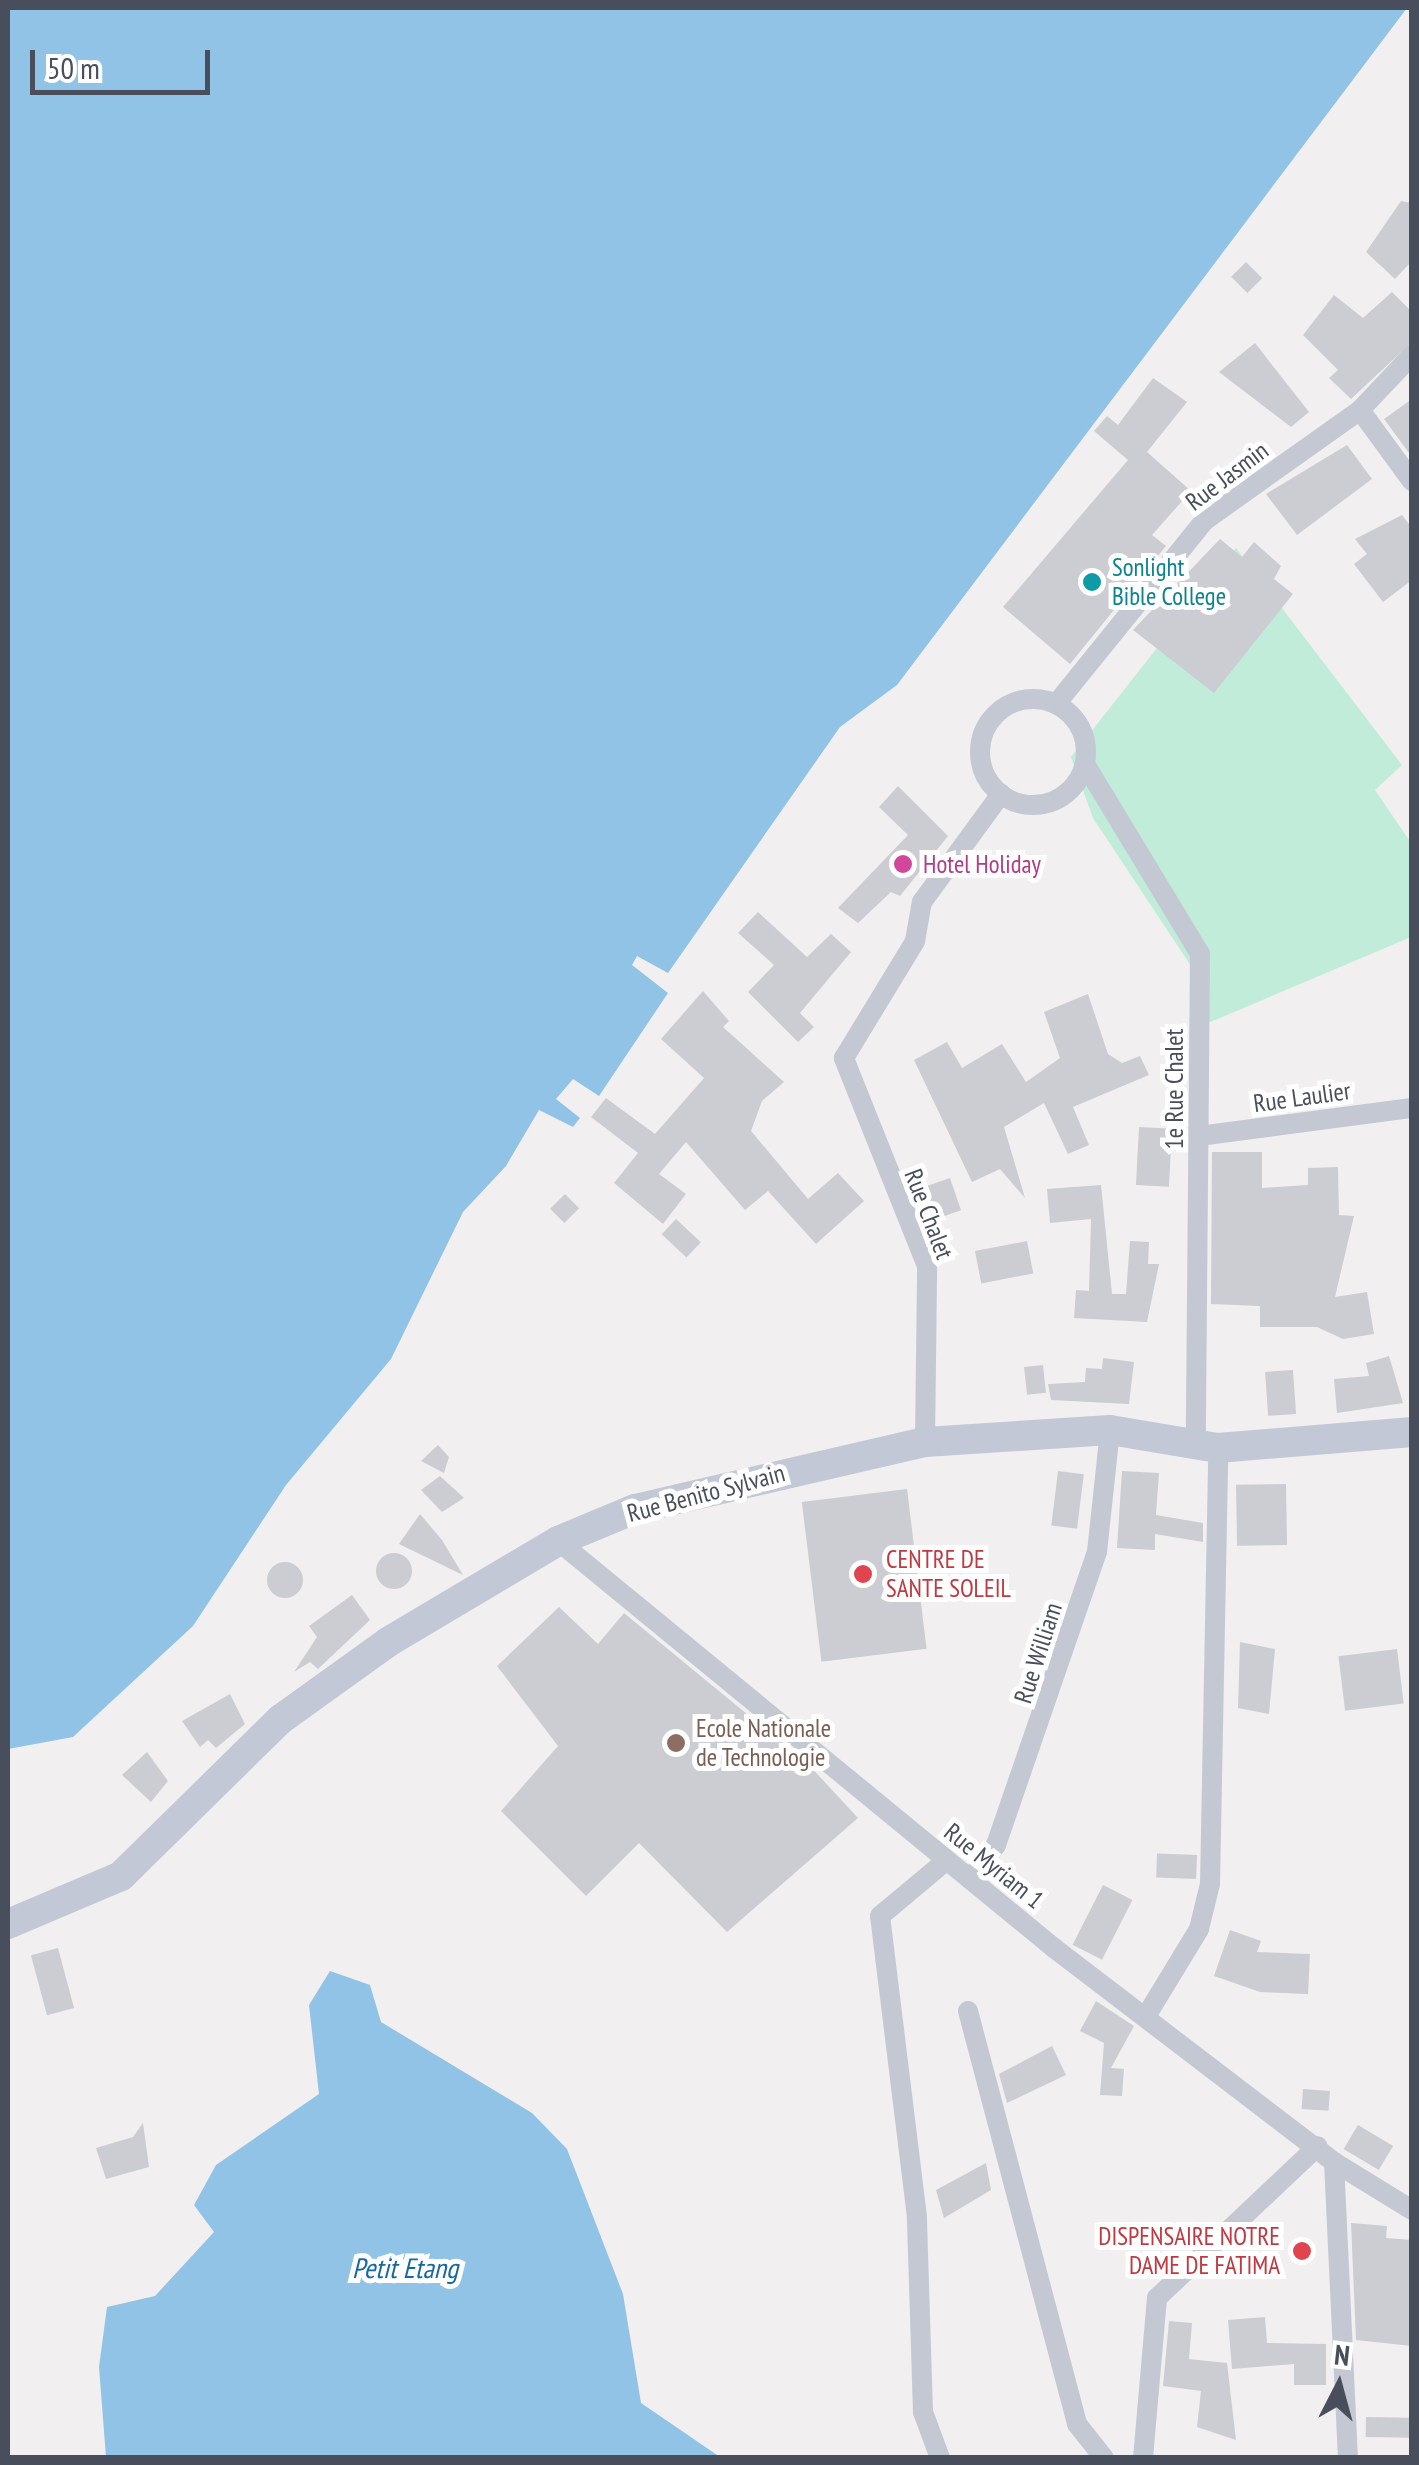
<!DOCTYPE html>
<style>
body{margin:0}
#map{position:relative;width:1419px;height:2465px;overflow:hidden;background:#f1efef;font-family:"PT Sans Narrow",sans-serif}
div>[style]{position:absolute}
.green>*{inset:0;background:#c0ecd9}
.water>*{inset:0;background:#90c3e6}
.building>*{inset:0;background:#cccdd3;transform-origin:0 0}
.round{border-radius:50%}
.minor>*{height:20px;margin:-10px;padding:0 10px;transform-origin:10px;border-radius:10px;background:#c3c8d3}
.minor>.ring{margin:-10px;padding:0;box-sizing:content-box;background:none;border:20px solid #c3c8d3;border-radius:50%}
.secondary>*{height:30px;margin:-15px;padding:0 15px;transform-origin:15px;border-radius:15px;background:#c2c8d6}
.dots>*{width:28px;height:28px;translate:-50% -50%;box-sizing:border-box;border:5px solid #fff;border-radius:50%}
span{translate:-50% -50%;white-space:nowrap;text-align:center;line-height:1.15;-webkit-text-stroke:10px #fff;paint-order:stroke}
.street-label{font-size:25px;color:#484e5b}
.culture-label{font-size:25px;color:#0d838f}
.left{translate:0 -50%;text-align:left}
.hotel-label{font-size:25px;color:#b23c85}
.health-label{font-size:25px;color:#be3a42}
.right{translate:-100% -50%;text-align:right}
.education-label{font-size:25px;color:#785e54}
.water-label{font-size:28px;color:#1668a0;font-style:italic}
.frame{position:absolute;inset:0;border:10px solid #484e5b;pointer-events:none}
.north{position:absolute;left:1289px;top:2335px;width:100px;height:100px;-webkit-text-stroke:8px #fff;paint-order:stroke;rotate:6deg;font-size:28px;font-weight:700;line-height:40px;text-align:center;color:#484e5b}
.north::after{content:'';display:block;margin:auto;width:35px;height:45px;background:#484e5b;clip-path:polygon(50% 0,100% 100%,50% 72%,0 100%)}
.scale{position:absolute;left:30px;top:50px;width:180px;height:45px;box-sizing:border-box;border:5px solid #484e5b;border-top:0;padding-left:12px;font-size:30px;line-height:35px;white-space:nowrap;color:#484e5b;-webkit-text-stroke:8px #fff;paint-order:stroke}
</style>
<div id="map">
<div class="green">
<i style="clip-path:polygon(1236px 548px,1402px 765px,1375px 790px,1411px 843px,1411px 937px,1208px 1023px,1203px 984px,1093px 818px,1071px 757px)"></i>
</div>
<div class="water">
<i style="clip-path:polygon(8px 8px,1407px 8px,897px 685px,840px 727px,668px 973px,637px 956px,632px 965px,668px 993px,599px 1096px,573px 1079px,556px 1099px,580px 1118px,573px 1127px,539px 1110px,506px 1166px,463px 1212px,391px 1359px,286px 1485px,193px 1626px,73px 1737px,8px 1749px)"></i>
<i style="clip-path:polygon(330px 1971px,370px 1985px,381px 2022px,532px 2113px,567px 2149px,623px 2294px,641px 2403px,720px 2457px,106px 2457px,99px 2367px,107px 2307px,155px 2296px,214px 2232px,194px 2205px,216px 2165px,319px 2094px,309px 2005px)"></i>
</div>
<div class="building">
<i style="clip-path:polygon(1401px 201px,1412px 203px,1412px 261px,1395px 279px,1366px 252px)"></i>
<i style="left:1246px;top:262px;width:23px;height:21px;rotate:45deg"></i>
<i style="clip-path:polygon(1392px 292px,1412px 312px,1412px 342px,1351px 399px,1329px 378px,1338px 370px,1303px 335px,1334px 295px,1363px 318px)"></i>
<i style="clip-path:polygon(1255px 343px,1309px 412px,1291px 427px,1219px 372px)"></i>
<i style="clip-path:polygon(1153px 378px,1187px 402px,1147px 452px,1191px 491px,1152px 535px,1166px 546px,1070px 664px,1003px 607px,1128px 460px,1094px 431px,1107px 416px,1118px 425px)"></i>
<i style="clip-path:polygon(1412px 399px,1412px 457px,1384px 419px)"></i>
<i style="clip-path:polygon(1347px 445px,1372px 479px,1297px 535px,1266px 494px)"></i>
<i style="clip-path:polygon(1402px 515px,1412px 528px,1412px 580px,1383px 602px,1354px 564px,1367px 554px,1355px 539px)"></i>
<i style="clip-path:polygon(1220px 539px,1242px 557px,1254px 542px,1281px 566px,1274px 579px,1293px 594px,1214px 693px,1133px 630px)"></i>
<i style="clip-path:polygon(898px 786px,948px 836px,900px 896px,891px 892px,858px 923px,838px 908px,908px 835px,879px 807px)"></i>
<i style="clip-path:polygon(758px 912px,807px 957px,831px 934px,851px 952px,800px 1013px,814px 1027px,798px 1042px,748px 992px,774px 965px,738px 933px)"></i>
<i style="clip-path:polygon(703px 991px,729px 1021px,723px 1027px,784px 1082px,762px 1101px,751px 1131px,808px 1199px,838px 1173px,864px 1201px,816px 1244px,768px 1191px,745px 1210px,686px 1142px,659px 1174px,686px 1194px,663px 1224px,614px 1183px,638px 1153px,591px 1117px,606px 1098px,655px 1134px,704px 1078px,661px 1039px)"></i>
<i style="clip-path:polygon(1088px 994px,1108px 1054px,1122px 1063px,1140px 1056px,1149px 1075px,1073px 1107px,1089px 1145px,1068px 1154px,1044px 1103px,1004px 1127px,1025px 1198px,1000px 1169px,972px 1182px,914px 1060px,947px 1042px,962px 1068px,1002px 1044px,1026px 1082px,1060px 1058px,1044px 1012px)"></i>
<i style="left:1139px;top:1127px;width:33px;height:58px;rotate:3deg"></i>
<i style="clip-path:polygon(1212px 1152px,1262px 1152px,1262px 1188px,1308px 1185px,1308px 1168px,1338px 1167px,1339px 1215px,1354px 1216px,1335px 1297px,1367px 1292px,1374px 1334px,1343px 1339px,1317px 1327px,1260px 1327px,1260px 1306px,1211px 1304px)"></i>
<i style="left:950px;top:1178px;width:34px;height:40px;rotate:71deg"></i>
<i style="clip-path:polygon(1101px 1185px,1112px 1294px,1126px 1294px,1130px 1241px,1149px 1242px,1148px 1264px,1159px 1264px,1147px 1322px,1074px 1318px,1076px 1290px,1089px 1291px,1091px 1219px,1050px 1223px,1047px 1189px)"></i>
<i style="left:565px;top:1194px;width:20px;height:21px;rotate:45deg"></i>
<i style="left:676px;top:1219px;width:34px;height:21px;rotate:43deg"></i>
<i style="left:1027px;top:1241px;width:33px;height:53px;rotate:79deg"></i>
<i style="clip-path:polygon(1389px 1356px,1403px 1403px,1337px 1413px,1334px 1379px,1369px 1376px,1366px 1363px)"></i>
<i style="clip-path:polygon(1103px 1358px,1134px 1362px,1129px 1404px,1051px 1400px,1048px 1384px,1085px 1382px,1086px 1368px,1102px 1369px)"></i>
<i style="left:1043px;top:1365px;width:28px;height:19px;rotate:84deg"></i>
<i style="left:1293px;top:1370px;width:44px;height:28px;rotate:86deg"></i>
<i style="clip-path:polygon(438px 1445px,449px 1457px,444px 1473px,421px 1461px)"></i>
<i style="left:1058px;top:1471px;width:26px;height:55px;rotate:7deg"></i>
<i style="clip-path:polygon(1122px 1471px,1159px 1473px,1156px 1515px,1203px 1523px,1203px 1542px,1155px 1534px,1155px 1550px,1117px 1548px)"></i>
<i style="clip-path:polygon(440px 1476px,464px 1498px,442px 1512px,421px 1490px)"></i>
<i style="left:1286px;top:1484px;width:61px;height:50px;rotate:89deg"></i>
<i style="left:907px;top:1489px;width:161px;height:106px;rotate:83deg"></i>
<i style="clip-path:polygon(420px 1514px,442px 1540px,463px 1575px,399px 1544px)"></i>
<i class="round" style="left:376px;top:1553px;width:36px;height:36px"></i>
<i class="round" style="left:267px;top:1562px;width:36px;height:36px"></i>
<i style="clip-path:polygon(352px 1595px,370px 1620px,318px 1669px,310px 1662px,294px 1672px,317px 1637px,309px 1626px)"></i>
<i style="clip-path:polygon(559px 1607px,598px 1644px,624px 1613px,808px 1764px,858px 1818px,727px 1932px,639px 1843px,586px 1896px,501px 1811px,558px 1746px,497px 1666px)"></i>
<i style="clip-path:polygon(1240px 1642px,1275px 1649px,1269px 1714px,1238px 1708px)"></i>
<i style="left:1397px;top:1649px;width:55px;height:59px;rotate:83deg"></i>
<i style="clip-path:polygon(230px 1694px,245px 1724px,216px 1748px,208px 1740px,200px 1747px,182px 1721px)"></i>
<i style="clip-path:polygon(147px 1752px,168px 1781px,151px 1802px,122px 1775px)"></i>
<i style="left:1197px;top:1855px;width:24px;height:40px;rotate:92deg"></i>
<i style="left:1103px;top:1885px;width:33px;height:67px;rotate:27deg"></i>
<i style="clip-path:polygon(1230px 1930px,1261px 1941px,1257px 1952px,1310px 1954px,1308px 1994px,1260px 1992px,1214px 1976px)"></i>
<i style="left:58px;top:1948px;width:62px;height:28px;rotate:75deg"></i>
<i style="clip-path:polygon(1096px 2001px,1134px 2026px,1111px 2068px,1124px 2069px,1122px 2096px,1100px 2095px,1104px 2043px,1080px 2031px)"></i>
<i style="clip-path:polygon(1052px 2046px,1066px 2075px,1007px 2103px,999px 2074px)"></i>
<i style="left:1303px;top:2089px;width:27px;height:20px;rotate:4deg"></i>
<i style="clip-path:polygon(143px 2123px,149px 2167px,106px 2179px,96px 2148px,133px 2137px)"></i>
<i style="left:1358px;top:2125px;width:41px;height:28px;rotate:31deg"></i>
<i style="clip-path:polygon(986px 2163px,991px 2190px,944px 2218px,936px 2190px)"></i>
<i style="clip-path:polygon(1351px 2223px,1387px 2226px,1386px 2238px,1412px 2240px,1412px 2346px,1356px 2340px)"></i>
<i style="clip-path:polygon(1265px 2317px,1267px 2343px,1326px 2344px,1326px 2385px,1294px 2385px,1294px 2364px,1232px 2369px,1228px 2320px)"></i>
<i style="clip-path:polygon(1169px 2321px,1192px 2323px,1189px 2359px,1227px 2363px,1236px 2440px,1197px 2427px,1201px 2391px,1163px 2386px)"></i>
<i style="left:1366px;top:2417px;width:46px;height:20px;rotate:1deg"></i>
</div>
<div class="minor">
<i style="left:1360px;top:410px;width:88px;rotate:53.8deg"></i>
<i class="ring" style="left:980px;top:699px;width:86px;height:86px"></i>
<i style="left:1056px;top:704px;width:235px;rotate:-51deg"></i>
<i style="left:1204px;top:521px;width:191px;rotate:-35.4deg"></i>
<i style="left:1360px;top:410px;width:76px;rotate:-46.6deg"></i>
<i style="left:1085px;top:764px;width:222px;rotate:58.8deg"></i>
<i style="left:1200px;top:954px;width:493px;rotate:90.5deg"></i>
<i style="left:1199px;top:1136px;width:215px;rotate:-7.5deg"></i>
<i style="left:925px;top:1442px;width:176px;rotate:-89.3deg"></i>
<i style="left:927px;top:1266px;width:224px;rotate:-111.8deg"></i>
<i style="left:844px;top:1058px;width:137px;rotate:-58.7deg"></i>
<i style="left:915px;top:941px;width:40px;rotate:-80deg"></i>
<i style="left:922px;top:902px;width:134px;rotate:-53.8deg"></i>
<i style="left:558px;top:1541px;width:642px;rotate:39.37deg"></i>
<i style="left:1054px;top:1948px;width:352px;rotate:37.4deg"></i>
<i style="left:1334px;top:2162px;width:92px;rotate:31.6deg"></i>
<i style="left:970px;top:1879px;width:43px;rotate:-52.6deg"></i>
<i style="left:996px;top:1845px;width:310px;rotate:-71deg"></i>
<i style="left:1097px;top:1552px;width:123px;rotate:-83.9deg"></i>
<i style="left:968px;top:2011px;width:427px;rotate:75.2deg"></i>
<i style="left:1077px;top:2424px;width:43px;rotate:51.5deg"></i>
<i style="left:1148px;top:2013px;width:98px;rotate:-58.7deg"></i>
<i style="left:1199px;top:1929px;width:46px;rotate:-76.3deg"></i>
<i style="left:1210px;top:1884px;width:436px;rotate:-88.9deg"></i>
<i style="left:1334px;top:2162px;width:296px;rotate:87.3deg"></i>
<i style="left:940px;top:2458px;width:49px;rotate:-110.3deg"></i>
<i style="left:923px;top:2412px;width:195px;rotate:-91.8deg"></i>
<i style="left:917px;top:2217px;width:303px;rotate:-97deg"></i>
<i style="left:880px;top:1916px;width:87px;rotate:-39.9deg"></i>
<i style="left:1143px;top:2458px;width:161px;rotate:-85deg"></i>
<i style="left:1157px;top:2298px;width:221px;rotate:-43.4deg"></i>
</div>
<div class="secondary">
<i style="left:8px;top:1924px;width:123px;rotate:-23deg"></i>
<i style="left:121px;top:1876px;width:224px;rotate:-44.5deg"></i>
<i style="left:281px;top:1719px;width:132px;rotate:-35.7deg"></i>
<i style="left:388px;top:1642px;width:198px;rotate:-30.7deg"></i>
<i style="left:558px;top:1541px;width:83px;rotate:-22.6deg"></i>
<i style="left:635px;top:1509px;width:298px;rotate:-13deg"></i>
<i style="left:925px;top:1442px;width:185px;rotate:-3.7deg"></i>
<i style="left:1110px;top:1430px;width:109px;rotate:9.5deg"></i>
<i style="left:1218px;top:1448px;width:195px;rotate:-4.7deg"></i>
</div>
<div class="dots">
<i style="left:1092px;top:582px;background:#0f9aa8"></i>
<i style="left:903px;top:864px;background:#d1479c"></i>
<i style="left:863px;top:1574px;background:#e0444e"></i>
<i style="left:676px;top:1743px;background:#8d6e63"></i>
<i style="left:1302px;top:2251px;background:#e0444e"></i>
</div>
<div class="street-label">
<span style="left:1227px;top:476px;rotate:-37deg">Rue Jasmin</span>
<span style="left:1174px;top:1089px;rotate:-90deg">1e Rue Chalet</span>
<span style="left:1302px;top:1097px;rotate:-8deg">Rue Laulier</span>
<span style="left:929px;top:1214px;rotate:69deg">Rue Chalet</span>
<span style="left:706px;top:1493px;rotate:-15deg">Rue Benito Sylvain</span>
<span style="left:1038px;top:1653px;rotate:-72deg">Rue William</span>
<span style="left:994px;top:1866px;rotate:39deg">Rue Myriam 1</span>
</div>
<div class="culture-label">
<span class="left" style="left:1112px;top:582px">Sonlight<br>Bible College</span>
</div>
<div class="hotel-label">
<span class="left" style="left:923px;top:864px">Hotel Holiday</span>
</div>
<div class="health-label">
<span class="left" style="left:886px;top:1574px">CENTRE DE<br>SANTE SOLEIL</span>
<span class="right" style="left:1280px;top:2251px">DISPENSAIRE NOTRE<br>DAME DE FATIMA</span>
</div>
<div class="education-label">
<span class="left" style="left:696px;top:1743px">Ecole Nationale<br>de Technologie</span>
</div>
<div class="water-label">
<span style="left:405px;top:2268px">Petit Etang</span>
</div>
<div class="frame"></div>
<div class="north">N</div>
<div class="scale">50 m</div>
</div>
